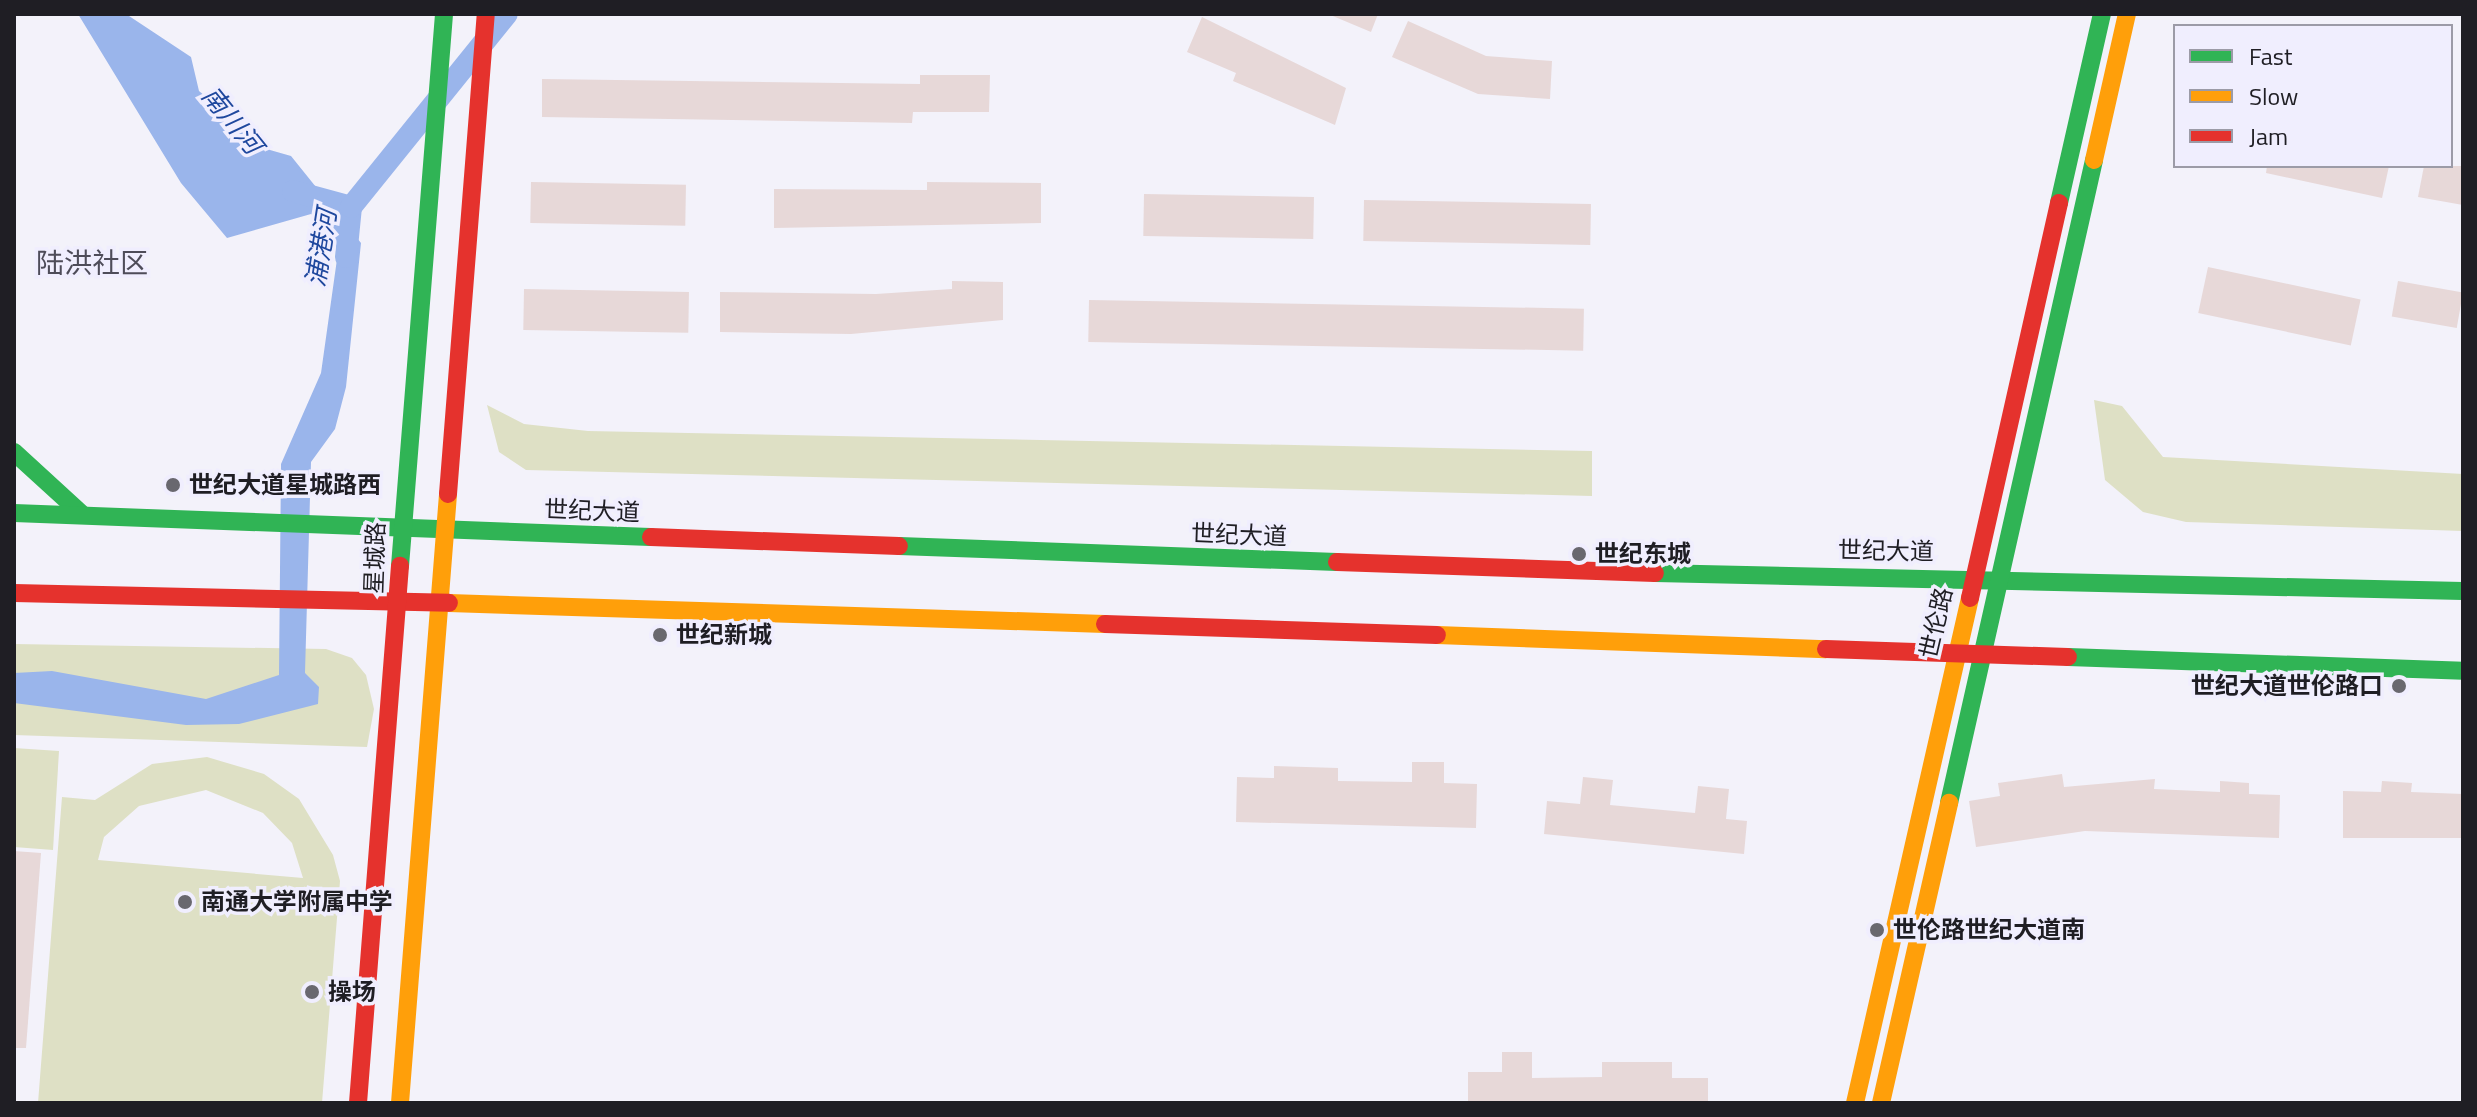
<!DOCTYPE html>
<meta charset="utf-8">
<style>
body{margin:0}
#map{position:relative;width:2477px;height:1117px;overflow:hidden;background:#f3f2fa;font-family:"Titillium Web","Noto Sans SC",sans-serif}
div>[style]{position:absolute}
.green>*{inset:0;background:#dee0c5}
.water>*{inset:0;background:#9ab5eb}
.canal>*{height:22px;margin:-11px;padding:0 11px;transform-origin:11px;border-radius:11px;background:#9ab5eb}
.building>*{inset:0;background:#e7d8d8;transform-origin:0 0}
.fast>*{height:18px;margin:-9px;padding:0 9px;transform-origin:9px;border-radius:9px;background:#30b455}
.slow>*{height:18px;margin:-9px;padding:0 9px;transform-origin:9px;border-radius:9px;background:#ff9f0a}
.jam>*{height:18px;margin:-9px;padding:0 9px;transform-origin:9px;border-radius:9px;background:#e5322d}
.dots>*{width:22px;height:22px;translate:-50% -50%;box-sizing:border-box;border:4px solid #f0eefe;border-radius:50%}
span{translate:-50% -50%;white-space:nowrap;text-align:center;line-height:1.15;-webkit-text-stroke:7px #f0eefe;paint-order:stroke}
.poi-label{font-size:24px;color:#1f1e24;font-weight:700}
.left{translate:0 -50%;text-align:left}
.right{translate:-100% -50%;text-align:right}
.street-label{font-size:24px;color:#1f1e24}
.water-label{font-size:26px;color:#1f489e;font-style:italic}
.quarter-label{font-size:28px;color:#4e4c59}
.frame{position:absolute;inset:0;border:16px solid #1f1e24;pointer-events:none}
.legend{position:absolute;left:2173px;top:24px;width:280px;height:144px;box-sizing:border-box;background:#f0eefe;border:2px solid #9c9ba7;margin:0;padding:10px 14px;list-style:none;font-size:24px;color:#1f1e24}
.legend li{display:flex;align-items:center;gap:16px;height:40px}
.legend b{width:40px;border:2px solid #9c9ba7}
</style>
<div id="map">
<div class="green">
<i style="clip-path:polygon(2094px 400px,2122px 406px,2163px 457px,2463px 474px,2463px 531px,2186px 522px,2143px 512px,2105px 480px)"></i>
<i style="clip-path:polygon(487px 405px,524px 424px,588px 431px,1592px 451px,1592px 496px,526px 470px,499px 452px)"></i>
<i style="clip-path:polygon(14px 644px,326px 649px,352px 658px,366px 675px,374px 709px,367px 747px,14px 735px)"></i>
<i style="clip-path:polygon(14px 748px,59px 751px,53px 850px,14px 847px)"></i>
<i style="clip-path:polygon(evenodd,207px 757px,264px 774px,299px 799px,333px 855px,340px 881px,322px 1103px,38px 1103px,62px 797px,95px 800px,152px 764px,207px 757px,206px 790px,263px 813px,292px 843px,303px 878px,98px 860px,104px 837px,139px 806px,206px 790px)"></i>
</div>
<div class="water">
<i style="clip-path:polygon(78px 14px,126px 14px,191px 57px,199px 91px,270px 150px,291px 156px,361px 243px,346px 387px,335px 429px,311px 462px,305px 673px,319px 687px,318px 704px,239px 724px,186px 725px,14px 703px,14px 673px,52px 671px,206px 699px,279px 675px,281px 464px,321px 373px,338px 252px,332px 228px,311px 214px,227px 238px,181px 183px)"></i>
</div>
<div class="canal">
<i style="left:293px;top:191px;width:60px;rotate:15.4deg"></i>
<i style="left:346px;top:257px;width:50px;rotate:-84.3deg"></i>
<i style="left:351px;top:207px;width:248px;rotate:-51.1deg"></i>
</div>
<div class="building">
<i style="clip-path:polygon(1328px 14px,1378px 14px,1371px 32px)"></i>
<i style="clip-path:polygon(1202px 17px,1346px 88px,1335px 125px,1233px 81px,1236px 73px,1187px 52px)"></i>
<i style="clip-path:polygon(1408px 21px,1486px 56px,1552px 61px,1550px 99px,1478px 94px,1392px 57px)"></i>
<i style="clip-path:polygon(920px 75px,990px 75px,989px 112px,913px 112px,912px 123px,542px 117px,542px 79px,920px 84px)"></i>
<i style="clip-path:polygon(2267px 166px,2389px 166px,2382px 198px,2266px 173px)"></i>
<i style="clip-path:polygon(2424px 166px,2463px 166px,2463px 205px,2418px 197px)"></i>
<i style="left:531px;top:182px;width:155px;height:41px;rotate:1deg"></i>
<i style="clip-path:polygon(927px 182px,1041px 183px,1041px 223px,774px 228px,774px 189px,927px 190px)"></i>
<i style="left:1144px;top:194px;width:170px;height:42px;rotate:1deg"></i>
<i style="left:1364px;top:200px;width:227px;height:41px;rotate:1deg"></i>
<i style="left:2208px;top:267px;width:156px;height:47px;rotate:12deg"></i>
<i style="clip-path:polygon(952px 281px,1003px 282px,1003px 320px,851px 334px,720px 332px,720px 292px,876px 294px,952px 289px)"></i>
<i style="left:2398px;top:281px;width:66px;height:36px;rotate:10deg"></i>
<i style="left:524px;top:289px;width:165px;height:41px;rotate:1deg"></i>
<i style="left:1089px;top:300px;width:495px;height:42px;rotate:1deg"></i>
<i style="clip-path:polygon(1412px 762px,1444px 762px,1444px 783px,1477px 784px,1476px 828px,1236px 822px,1237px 777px,1274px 778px,1274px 766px,1338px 768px,1338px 781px,1412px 782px)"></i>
<i style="clip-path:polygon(2062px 774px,2064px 787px,2155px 779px,2154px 789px,2220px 792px,2220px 781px,2249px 783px,2249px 794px,2280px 795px,2279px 838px,2085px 831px,1976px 847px,1969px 801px,2000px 796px,1998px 783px)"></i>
<i style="clip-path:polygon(1583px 777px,1613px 780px,1610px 805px,1695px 813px,1698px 786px,1729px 789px,1726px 819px,1747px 821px,1744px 854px,1544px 834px,1547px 801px,1580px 804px)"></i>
<i style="clip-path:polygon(2382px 781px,2412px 783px,2411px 792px,2463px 794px,2463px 838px,2343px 838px,2343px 791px,2381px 792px)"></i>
<i style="clip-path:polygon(14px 851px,41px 853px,26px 1048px,14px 1048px)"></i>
<i style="clip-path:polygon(1502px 1052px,1532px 1052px,1532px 1078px,1602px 1077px,1602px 1062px,1672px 1062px,1672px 1078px,1708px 1078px,1708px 1103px,1468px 1103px,1468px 1072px,1502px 1072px)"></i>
</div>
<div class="fast">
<i style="left:2059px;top:203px;width:194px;rotate:-77.2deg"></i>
<i style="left:14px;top:452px;width:92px;rotate:42.4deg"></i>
<i style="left:14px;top:513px;width:637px;rotate:2.16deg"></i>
<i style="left:899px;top:546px;width:438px;rotate:2.1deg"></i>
<i style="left:400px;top:566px;width:554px;rotate:-85.44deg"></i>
<i style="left:1655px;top:573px;width:808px;rotate:1.28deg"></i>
<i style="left:2068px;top:657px;width:395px;rotate:2deg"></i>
<i style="left:1949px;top:803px;width:659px;rotate:-77.29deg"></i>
</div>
<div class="slow">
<i style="left:2094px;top:160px;width:150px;rotate:-77.3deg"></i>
<i style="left:449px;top:603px;width:656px;rotate:1.83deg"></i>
<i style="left:1437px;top:635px;width:389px;rotate:2.1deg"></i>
<i style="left:400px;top:1103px;width:611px;rotate:-85.49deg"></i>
<i style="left:1855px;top:1103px;width:518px;rotate:-77.17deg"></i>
<i style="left:1881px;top:1103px;width:308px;rotate:-77.2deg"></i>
</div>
<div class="jam">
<i style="left:448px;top:494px;width:482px;rotate:-85.5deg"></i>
<i style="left:651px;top:537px;width:248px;rotate:2.1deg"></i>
<i style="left:1337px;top:562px;width:318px;rotate:2deg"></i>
<i style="left:14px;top:593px;width:435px;rotate:1.3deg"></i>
<i style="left:1970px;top:598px;width:405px;rotate:-77.3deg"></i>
<i style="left:1105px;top:624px;width:332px;rotate:1.9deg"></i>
<i style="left:1826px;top:649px;width:242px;rotate:1.9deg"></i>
<i style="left:358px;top:1103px;width:539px;rotate:-85.53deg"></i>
</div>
<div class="dots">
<i style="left:173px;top:485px;background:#69686f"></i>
<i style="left:1579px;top:554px;background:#69686f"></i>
<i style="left:660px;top:635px;background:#69686f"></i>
<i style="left:2399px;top:686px;background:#69686f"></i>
<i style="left:185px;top:902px;background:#69686f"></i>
<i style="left:1877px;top:930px;background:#69686f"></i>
<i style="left:312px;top:992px;background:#69686f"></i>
</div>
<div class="poi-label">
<span class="left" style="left:189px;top:485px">世纪大道星城路西</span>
<span class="left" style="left:1595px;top:554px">世纪东城</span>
<span class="left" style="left:676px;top:635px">世纪新城</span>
<span class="right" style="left:2383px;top:686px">世纪大道世伦路口</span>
<span class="left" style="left:201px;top:902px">南通大学附属中学</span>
<span class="left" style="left:1893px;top:930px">世伦路世纪大道南</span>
<span class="left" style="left:328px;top:992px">操场</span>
</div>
<div class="street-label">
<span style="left:592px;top:511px;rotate:2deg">世纪大道</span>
<span style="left:1239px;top:535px;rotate:2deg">世纪大道</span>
<span style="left:1886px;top:551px;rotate:1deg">世纪大道</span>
<span style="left:375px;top:558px;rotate:-88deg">星城路</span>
<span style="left:1936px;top:623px;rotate:-77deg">世伦路</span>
</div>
<div class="water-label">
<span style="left:232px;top:120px;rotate:51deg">南川河</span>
<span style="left:321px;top:248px;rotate:-81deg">浦港河</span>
</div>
<div class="quarter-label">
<span style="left:92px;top:263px">陆洪社区</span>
</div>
<div class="frame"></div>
<ul class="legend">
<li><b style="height:10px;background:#30b455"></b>Fast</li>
<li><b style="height:10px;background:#ff9f0a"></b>Slow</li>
<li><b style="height:10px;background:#e5322d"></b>Jam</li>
</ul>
</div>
